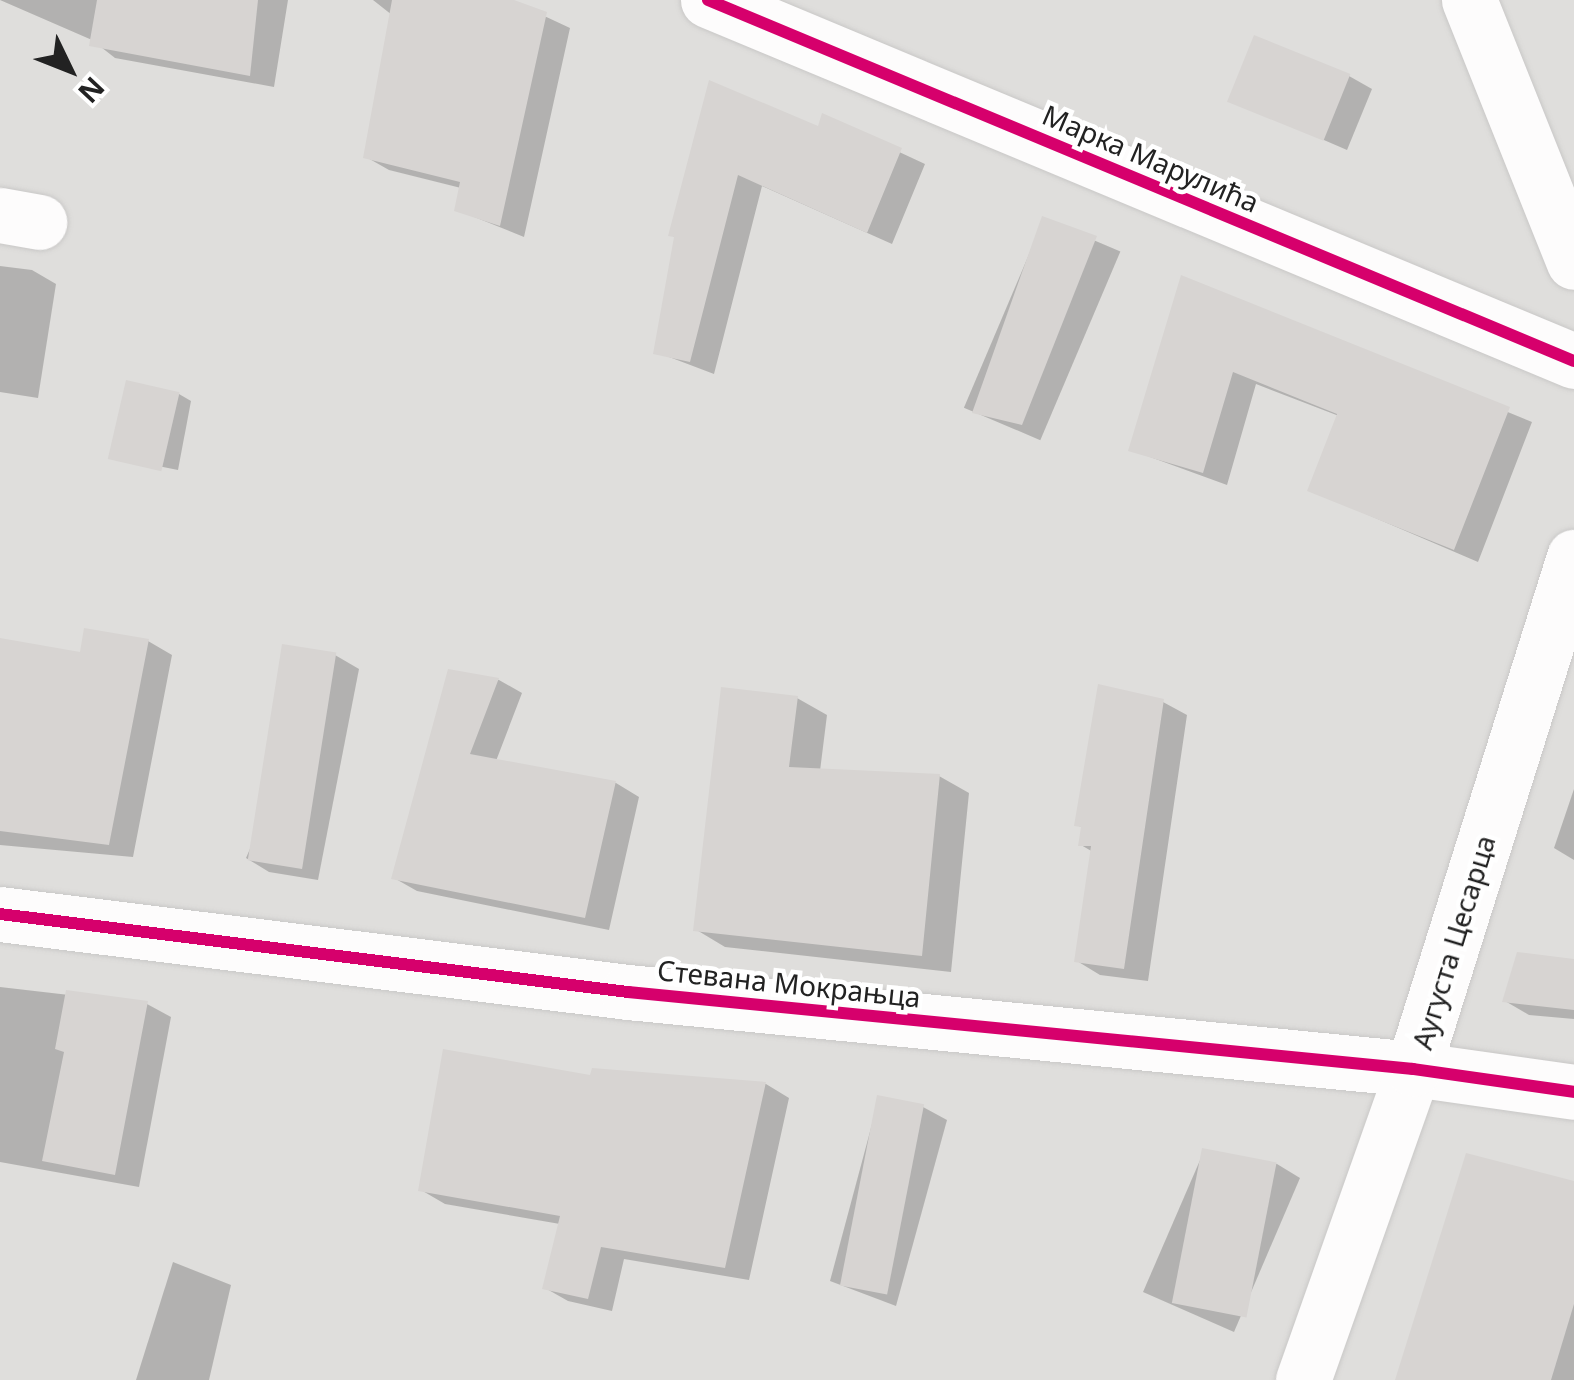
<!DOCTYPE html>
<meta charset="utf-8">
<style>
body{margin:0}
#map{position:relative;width:1574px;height:1380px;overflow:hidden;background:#f0eeeb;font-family:"Noto Sans",sans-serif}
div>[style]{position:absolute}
.residential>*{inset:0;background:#dfdedc;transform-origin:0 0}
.shadow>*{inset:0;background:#0003;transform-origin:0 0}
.building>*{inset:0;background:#d7d4d2;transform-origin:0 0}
.roads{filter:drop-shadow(0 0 2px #c9c8c7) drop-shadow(0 0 2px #c9c8c7)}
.street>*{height:55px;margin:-27.5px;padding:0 27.5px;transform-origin:27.5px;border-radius:27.5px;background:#fdfcfc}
.cycleway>*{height:12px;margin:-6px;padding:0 6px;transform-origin:6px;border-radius:6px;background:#d6006c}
span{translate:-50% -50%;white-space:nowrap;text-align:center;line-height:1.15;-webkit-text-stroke:9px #fff;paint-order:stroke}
.street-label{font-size:28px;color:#222}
.north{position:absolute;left:20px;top:20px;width:100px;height:100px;-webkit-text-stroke:8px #fff;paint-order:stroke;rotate:133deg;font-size:28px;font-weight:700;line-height:40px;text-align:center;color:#222}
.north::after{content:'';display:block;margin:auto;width:35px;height:45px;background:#222;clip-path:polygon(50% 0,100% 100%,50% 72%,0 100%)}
</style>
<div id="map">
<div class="residential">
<i style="left:0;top:0;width:1574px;height:1380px"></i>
</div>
<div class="shadow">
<i style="clip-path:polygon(0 0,288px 0,274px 87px,115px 58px,92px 40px)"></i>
<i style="clip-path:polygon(373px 0,510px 0,570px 28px,524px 237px,457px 210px,461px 188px,389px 170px,366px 157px,392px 15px)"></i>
<i style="clip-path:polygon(1349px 76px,1372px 89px,1347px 150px,1236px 102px)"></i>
<i style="clip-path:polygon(711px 84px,819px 129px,824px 117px,925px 164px,892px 244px,762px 186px,714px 374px,656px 352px,676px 238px,671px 235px)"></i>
<i style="left:1044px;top:219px;width:83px;height:205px;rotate:23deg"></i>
<i style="clip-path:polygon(0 266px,32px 270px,56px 284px,38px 398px,0 392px)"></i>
<i style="clip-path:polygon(1183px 279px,1532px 422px,1478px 562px,1310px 490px,1339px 416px,1256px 384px,1227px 485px,1131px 450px)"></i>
<i style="clip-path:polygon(179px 394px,191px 401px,178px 470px,113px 457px)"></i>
<i style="clip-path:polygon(0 640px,82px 655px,148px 641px,172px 655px,133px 857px,0 845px)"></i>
<i style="clip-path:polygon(335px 655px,359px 669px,318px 880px,269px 872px,246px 858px)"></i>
<i style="clip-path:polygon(450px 672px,499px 680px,522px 693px,496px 761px,616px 783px,639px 797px,609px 930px,417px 891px,394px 878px)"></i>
<i style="clip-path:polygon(797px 698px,827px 715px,820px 771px,939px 776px,969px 793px,951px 972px,725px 947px,695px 929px)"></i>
<i style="clip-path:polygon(1163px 702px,1187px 715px,1148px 981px,1100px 975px,1077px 961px,1093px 852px,1081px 845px,1083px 828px,1077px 825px)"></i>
<i style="clip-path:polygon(1574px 789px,1574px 860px,1554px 848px)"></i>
<i style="clip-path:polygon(1574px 961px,1574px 1019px,1529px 1015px,1505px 1001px)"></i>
<i style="clip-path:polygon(0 987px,147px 1004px,171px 1017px,139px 1187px,0 1162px)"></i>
<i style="clip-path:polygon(594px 1071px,766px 1084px,789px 1098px,749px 1280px,624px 1259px,612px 1311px,568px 1301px,545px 1288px,560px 1224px,445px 1204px,421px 1190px,592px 1078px)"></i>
<i style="clip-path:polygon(879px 1098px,923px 1107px,947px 1120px,896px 1306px,830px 1281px)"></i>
<i style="clip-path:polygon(1204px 1151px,1277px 1164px,1300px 1178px,1234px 1332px,1143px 1292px)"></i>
<i style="clip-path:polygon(1574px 1184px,1574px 1380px,1398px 1380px)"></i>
<i style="clip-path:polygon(173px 1262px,231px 1285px,209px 1380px,136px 1380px)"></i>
</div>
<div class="building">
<i style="clip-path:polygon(97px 0,258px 0,250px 76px,89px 46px)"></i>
<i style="clip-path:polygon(392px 0,514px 0,547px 12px,500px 226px,454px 211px,460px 182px,363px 158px)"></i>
<i style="left:1254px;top:35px;width:104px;height:72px;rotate:22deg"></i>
<i style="clip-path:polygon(709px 80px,818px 126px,822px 113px,902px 148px,867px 233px,738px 175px,690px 362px,653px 354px,674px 237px,668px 236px)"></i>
<i style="clip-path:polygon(1042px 216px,1097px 236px,1022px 425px,972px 413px)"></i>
<i style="clip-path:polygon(1181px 275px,1510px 407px,1454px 550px,1307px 491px,1337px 414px,1233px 372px,1203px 473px,1128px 451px)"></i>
<i style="left:126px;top:380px;width:55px;height:81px;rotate:13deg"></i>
<i style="clip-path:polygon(84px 628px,149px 639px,109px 845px,0 831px,0 638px,80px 652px)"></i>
<i style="left:282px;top:644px;width:55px;height:219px;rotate:9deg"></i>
<i style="clip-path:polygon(448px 669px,499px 678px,470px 754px,616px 781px,585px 918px,391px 879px)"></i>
<i style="clip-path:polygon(1098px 684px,1164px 699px,1124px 969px,1074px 962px,1091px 846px,1078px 846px,1081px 827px,1074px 826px)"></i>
<i style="clip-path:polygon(721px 687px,798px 696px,789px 767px,940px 774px,922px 956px,693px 931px)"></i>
<i style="clip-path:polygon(1517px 952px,1574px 959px,1574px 1010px,1502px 1002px)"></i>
<i style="clip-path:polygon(66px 990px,148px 1001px,115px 1175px,42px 1161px,64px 1052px,55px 1049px)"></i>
<i style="clip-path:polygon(443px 1049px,590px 1075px,592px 1068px,766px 1082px,725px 1268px,601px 1247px,588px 1299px,542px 1289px,560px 1216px,418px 1191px)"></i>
<i style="left:877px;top:1095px;width:48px;height:194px;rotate:11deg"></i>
<i style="left:1202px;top:1148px;width:76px;height:158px;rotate:11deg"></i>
<i style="clip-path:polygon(1466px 1153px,1574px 1181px,1574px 1304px,1551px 1380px,1395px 1380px)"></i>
</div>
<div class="roads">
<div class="street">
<i style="left:708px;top:0;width:938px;rotate:22.63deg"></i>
<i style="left:1469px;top:0;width:282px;rotate:68.2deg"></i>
<i style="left:0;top:215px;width:40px;rotate:10deg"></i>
<i style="left:0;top:914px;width:633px;rotate:7.08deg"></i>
<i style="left:628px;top:992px;width:789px;rotate:5.6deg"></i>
<i style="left:1413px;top:1069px;width:163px;rotate:8.1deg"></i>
<i style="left:1303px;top:1380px;width:330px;rotate:-70.5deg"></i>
<i style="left:1413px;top:1069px;width:537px;rotate:-72.54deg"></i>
</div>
</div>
<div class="cycleway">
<i style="left:708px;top:0;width:938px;rotate:22.63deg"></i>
<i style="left:0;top:914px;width:633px;rotate:7.08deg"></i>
<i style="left:628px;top:992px;width:789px;rotate:5.6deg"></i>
<i style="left:1413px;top:1069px;width:163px;rotate:8.1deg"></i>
</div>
<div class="street-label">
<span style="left:1151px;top:158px;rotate:23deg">Марка Марулића</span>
<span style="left:1453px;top:942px;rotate:-73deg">Аугуста Цесарца</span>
<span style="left:789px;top:983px;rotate:6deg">Стевана Мокрањца</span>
</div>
<div class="north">N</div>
</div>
